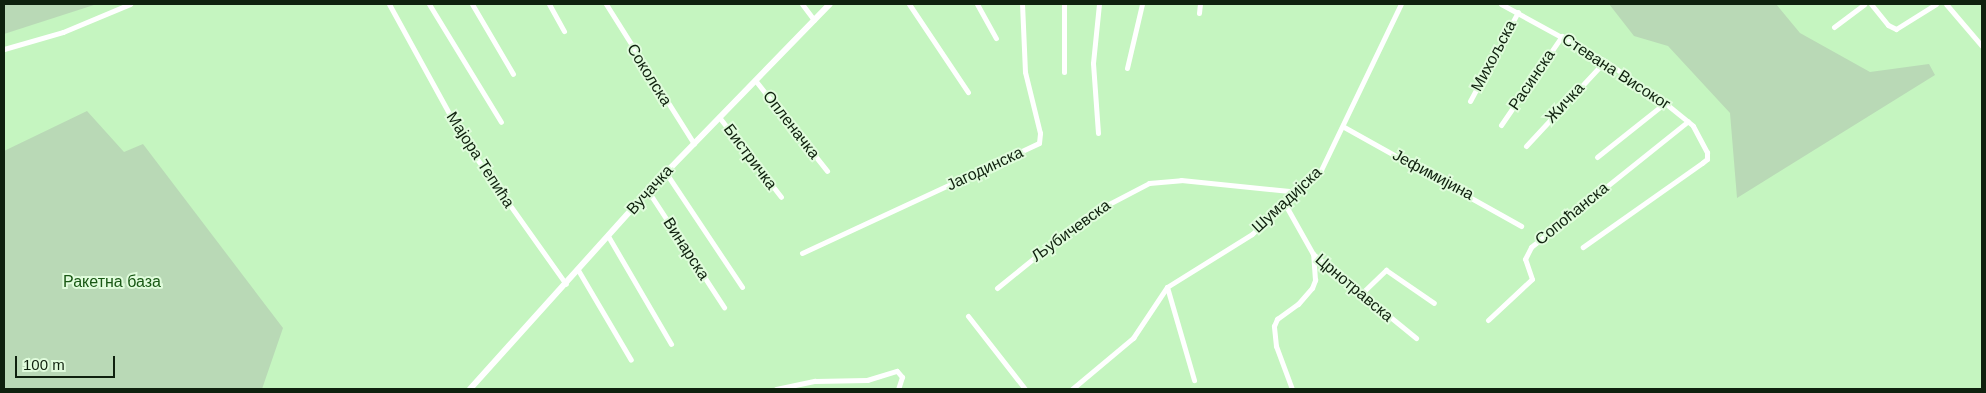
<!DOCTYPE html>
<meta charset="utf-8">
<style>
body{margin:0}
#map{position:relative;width:1986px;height:393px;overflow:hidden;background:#c5f5c0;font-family:Arial,sans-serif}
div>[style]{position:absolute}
.green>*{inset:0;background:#b9d9b6}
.minor>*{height:5px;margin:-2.5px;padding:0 2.5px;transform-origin:2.5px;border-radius:2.5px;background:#fff}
.tertiary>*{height:6px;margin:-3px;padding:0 3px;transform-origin:3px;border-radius:3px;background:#fff}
span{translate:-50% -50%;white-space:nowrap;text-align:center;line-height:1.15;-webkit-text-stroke:4px #e0fcdc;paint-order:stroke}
.street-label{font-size:16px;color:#0f210e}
.park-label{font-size:16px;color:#195815}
.frame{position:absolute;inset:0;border:5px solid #0f210e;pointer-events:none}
.scale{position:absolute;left:15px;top:356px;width:100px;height:22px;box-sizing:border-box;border:2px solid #0f210e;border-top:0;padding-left:6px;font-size:15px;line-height:18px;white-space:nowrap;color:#0f210e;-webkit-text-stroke:4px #e0fcdc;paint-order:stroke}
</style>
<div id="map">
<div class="green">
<i style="clip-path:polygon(4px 4px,97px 4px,4px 34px)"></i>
<i style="clip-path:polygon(1609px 4px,1776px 4px,1800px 33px,1870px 72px,1929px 64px,1935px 75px,1737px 198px,1730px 113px,1668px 46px,1634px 36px)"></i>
<i style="clip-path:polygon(87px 111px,124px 152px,143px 144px,283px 328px,262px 389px,4px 389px,4px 151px)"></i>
</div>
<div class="minor">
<i style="left:389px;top:4px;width:158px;rotate:61.2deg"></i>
<i style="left:465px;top:142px;width:174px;rotate:54.6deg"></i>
<i style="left:429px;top:4px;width:138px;rotate:58.6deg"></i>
<i style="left:472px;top:4px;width:81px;rotate:59.6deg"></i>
<i style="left:549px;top:4px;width:31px;rotate:61deg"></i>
<i style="left:606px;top:4px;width:165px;rotate:57.8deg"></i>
<i style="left:802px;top:4px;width:20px;rotate:53deg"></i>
<i style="left:909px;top:4px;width:106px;rotate:56.2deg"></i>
<i style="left:977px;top:4px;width:39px;rotate:61deg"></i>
<i style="left:1501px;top:4px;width:119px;rotate:28.7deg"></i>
<i style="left:1605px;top:61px;width:73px;rotate:35deg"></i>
<i style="left:1665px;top:103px;width:36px;rotate:39deg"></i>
<i style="left:1693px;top:126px;width:30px;rotate:62deg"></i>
<i style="left:1707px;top:152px;width:7px;rotate:90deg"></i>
<i style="left:1707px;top:159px;width:6px;rotate:141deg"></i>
<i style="left:1702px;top:163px;width:146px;rotate:144.8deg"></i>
<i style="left:1871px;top:4px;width:27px;rotate:51deg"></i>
<i style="left:1888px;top:25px;width:9px;rotate:27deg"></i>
<i style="left:1896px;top:29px;width:47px;rotate:-32deg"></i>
<i style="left:1946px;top:4px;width:55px;rotate:49.4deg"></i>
<i style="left:1199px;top:13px;width:9px;rotate:-84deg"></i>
<i style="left:1834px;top:27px;width:38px;rotate:-37deg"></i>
<i style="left:4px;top:49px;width:61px;rotate:-16.1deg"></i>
<i style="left:63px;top:32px;width:73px;rotate:-22.7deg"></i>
<i style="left:1127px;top:68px;width:66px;rotate:-76.8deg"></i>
<i style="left:1064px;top:72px;width:68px;rotate:-90deg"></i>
<i style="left:755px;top:80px;width:116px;rotate:51.6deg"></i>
<i style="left:1470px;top:101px;width:101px;rotate:-61.7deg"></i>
<i style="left:719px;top:117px;width:101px;rotate:52.2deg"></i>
<i style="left:1501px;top:125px;width:108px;rotate:-55.6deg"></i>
<i style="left:1344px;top:127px;width:203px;rotate:29.2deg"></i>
<i style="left:1098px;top:133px;width:70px;rotate:-94.1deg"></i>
<i style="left:1093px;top:63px;width:59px;rotate:-84.2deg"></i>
<i style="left:1526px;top:146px;width:116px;rotate:-47.1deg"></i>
<i style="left:1597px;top:157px;width:87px;rotate:-38.5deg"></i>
<i style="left:666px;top:173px;width:137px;rotate:56.3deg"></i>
<i style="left:648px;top:191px;width:139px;rotate:56.8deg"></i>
<i style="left:1286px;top:206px;width:55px;rotate:60.6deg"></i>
<i style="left:1313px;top:254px;width:133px;rotate:39.2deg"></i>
<i style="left:608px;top:236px;width:125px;rotate:59.7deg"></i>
<i style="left:802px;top:253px;width:261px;rotate:-24.9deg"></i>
<i style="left:1039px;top:143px;width:10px;rotate:-84deg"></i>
<i style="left:1040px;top:133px;width:63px;rotate:-103.8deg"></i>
<i style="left:1025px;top:72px;width:68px;rotate:-92.5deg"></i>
<i style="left:578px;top:270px;width:104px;rotate:59.5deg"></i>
<i style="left:1167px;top:287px;width:97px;rotate:73.8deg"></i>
<i style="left:997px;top:288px;width:114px;rotate:-39deg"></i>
<i style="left:1086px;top:216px;width:71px;rotate:-27.6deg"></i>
<i style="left:1149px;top:183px;width:32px;rotate:-5deg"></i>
<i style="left:1181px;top:180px;width:119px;rotate:5.8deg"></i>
<i style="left:1361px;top:294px;width:35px;rotate:-44deg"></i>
<i style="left:1386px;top:270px;width:58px;rotate:34.5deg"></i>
<i style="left:968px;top:316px;width:93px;rotate:52deg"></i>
<i style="left:1488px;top:320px;width:60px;rotate:-43deg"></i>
<i style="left:1532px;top:279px;width:21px;rotate:-109deg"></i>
<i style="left:1525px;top:259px;width:13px;rotate:-63deg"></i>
<i style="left:1531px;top:247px;width:201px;rotate:-38.7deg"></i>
<i style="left:776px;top:389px;width:40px;rotate:-12deg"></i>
<i style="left:815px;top:381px;width:52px;rotate:-1.1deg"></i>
<i style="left:867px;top:380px;width:31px;rotate:-17deg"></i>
<i style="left:897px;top:371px;width:8px;rotate:50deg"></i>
<i style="left:902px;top:377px;width:13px;rotate:108deg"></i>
<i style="left:1072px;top:389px;width:80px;rotate:-39.9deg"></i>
<i style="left:1133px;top:338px;width:61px;rotate:-56.3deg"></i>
<i style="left:1167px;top:287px;width:100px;rotate:-31.9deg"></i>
<i style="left:1252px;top:234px;width:94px;rotate:-42.8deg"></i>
<i style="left:1321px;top:170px;width:184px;rotate:-64.3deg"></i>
<i style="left:1292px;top:389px;width:46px;rotate:-110.4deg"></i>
<i style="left:1276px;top:346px;width:20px;rotate:-96deg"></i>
<i style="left:1274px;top:326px;width:8px;rotate:-67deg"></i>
<i style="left:1277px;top:319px;width:26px;rotate:-36deg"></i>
<i style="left:1298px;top:304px;width:21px;rotate:-49deg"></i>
<i style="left:1312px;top:288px;width:9px;rotate:-69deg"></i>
<i style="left:1315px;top:280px;width:26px;rotate:-94deg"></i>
</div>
<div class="tertiary">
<i style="left:470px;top:389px;width:266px;rotate:-48deg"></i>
<i style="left:648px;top:191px;width:261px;rotate:-45.8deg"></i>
</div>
<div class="street-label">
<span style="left:1494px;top:56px;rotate:-62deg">Михољска</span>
<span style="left:1616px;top:72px;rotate:33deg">Стевана Високог</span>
<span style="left:649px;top:75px;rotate:58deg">Соколска</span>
<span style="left:1532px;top:80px;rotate:-56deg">Расинска</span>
<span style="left:1565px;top:103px;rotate:-47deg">Жичка</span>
<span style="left:791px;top:125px;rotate:52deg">Опленачка</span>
<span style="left:750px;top:157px;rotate:53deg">Бистричка</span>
<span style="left:480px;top:160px;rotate:57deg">Мајора Тепића</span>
<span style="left:985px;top:169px;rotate:-25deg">Јагодинска</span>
<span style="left:1433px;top:175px;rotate:28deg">Јефимијина</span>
<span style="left:650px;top:190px;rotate:-48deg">Вучачка</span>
<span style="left:1287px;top:200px;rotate:-43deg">Шумадијска</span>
<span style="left:1572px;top:214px;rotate:-39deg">Сопоћанска</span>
<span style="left:1071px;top:231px;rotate:-36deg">Љубичевска</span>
<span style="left:686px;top:249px;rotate:57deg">Винарска</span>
<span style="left:1354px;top:288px;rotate:40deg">Црнотравска</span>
</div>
<div class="park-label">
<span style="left:112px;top:282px">Ракетна база</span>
</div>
<div class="frame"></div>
<div class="scale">100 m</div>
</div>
